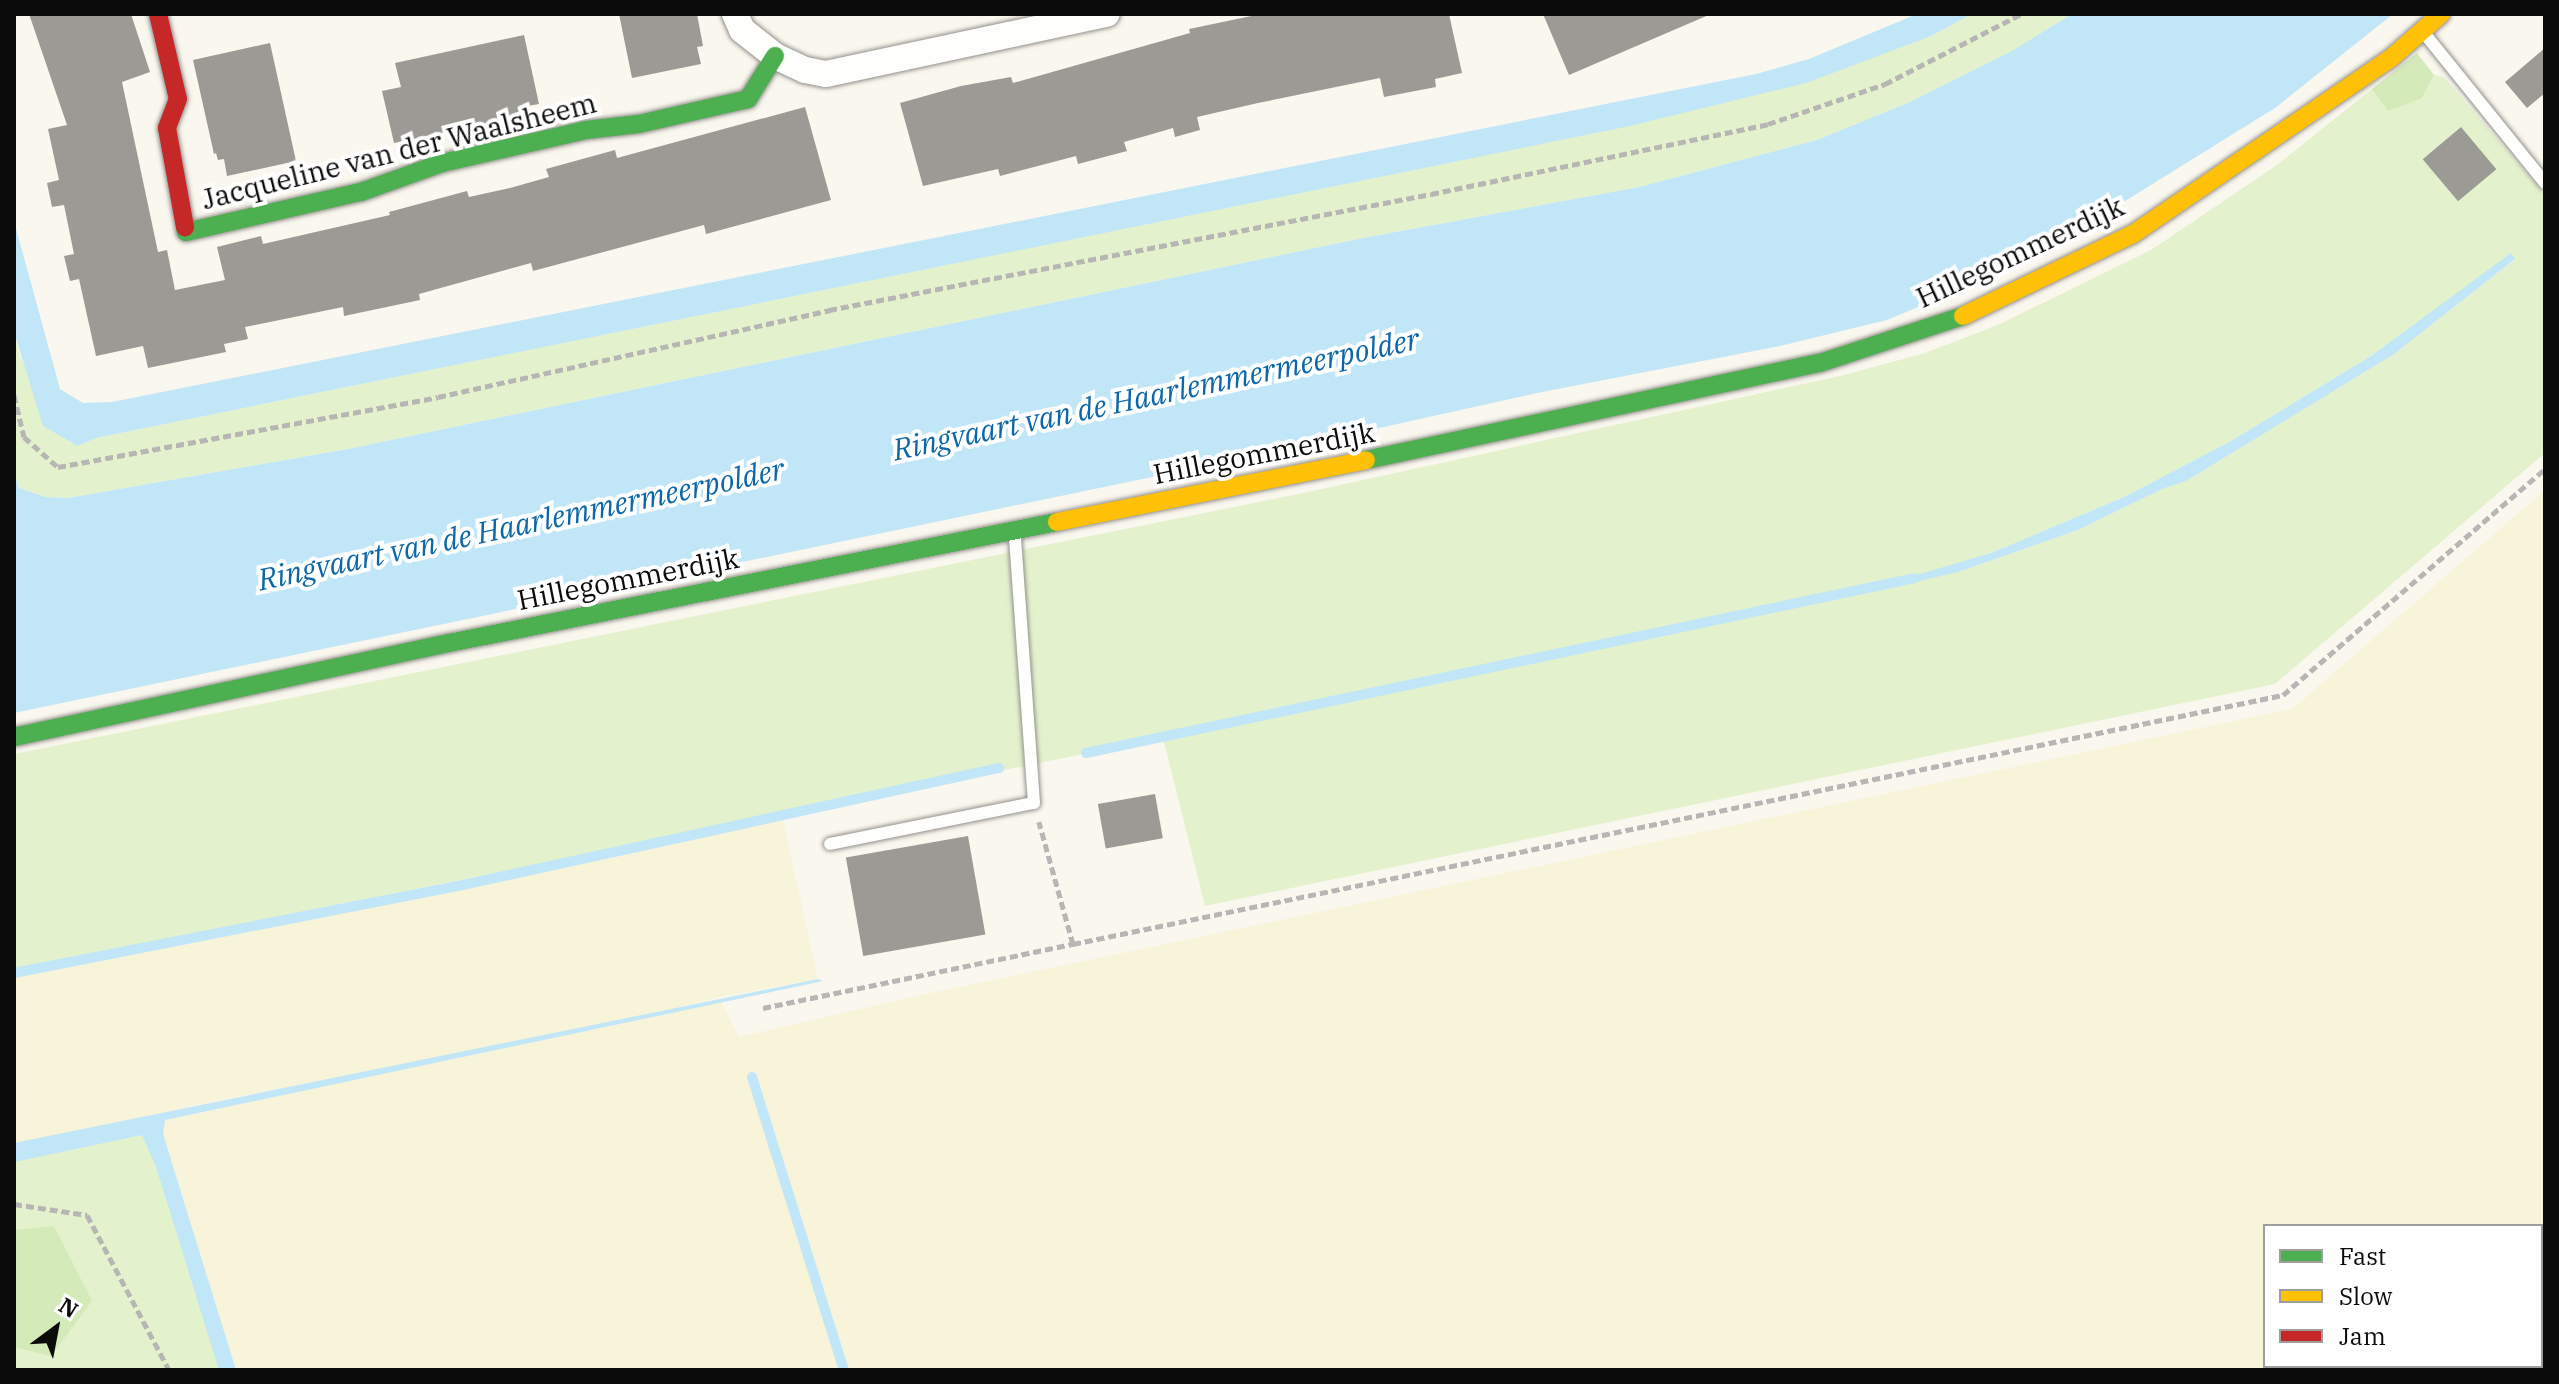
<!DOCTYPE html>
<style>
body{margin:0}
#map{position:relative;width:2559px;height:1384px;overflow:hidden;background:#faf7ee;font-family:"IBM Plex Serif",serif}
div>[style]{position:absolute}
.farmland>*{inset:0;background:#f8f4d9}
.green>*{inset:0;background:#e3f2cc}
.forest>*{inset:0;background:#d4eab9}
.water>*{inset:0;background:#c1e6f8}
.stream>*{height:10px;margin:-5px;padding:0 5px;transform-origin:5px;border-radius:5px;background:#c1e6f8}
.building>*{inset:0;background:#9c9a95;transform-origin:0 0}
.path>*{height:5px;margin-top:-2.5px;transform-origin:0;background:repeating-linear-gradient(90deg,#b7b6b5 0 8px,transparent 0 12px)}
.roads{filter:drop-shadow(0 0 2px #93918d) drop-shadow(0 0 2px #93918d)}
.lane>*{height:12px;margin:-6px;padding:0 6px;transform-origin:6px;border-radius:6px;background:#fefefc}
.street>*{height:26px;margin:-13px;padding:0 13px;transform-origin:13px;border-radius:13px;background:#fefefc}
.fast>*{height:18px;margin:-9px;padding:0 9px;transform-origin:9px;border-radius:9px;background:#4caf50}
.slow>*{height:18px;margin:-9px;padding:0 9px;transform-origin:9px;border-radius:9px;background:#ffc107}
.jam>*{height:18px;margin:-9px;padding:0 9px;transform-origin:9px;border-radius:9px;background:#c62828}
span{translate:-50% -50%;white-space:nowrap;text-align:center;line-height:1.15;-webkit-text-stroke:8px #fff;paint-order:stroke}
.street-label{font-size:28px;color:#0b0b0b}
.water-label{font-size:30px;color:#0b67a7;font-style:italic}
.frame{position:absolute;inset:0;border:16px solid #0b0b0b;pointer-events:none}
.legend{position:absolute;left:2263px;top:1224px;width:280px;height:144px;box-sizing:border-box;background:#fff;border:2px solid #9d9d9d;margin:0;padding:10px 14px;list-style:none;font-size:24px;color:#0b0b0b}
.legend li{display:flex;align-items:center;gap:16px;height:40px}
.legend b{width:40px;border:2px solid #9d9d9d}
.north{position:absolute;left:16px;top:1288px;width:80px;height:80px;-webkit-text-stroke:6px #fff;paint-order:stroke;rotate:32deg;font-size:22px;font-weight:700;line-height:32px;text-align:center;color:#0b0b0b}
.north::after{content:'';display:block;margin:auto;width:28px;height:36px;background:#0b0b0b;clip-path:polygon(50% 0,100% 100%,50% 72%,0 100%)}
</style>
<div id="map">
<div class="farmland">
<i style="clip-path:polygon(evenodd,2545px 490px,2545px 1370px,234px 1370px,163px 1134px,165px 1120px,721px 1002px,739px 1037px,921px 995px,2292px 709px,2545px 490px,2265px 1226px,2541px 1226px,2541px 1366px,2265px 1366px,2265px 1226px)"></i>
<i style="clip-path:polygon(782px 815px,818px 979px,724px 996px,594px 1028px,200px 1104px,14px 1149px,14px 970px)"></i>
</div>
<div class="green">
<i style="clip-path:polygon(1972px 14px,2072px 14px,2010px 52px,1910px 102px,1817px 140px,1639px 187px,1363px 238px,348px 449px,68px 498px,45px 497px,19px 488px,14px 473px,14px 332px,20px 357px,78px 446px,96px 438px,1366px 179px,1931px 36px)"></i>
<i style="clip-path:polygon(evenodd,2434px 75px,2444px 77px,2545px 195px,2545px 453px,2275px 684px,1205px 906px,1163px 738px,14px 970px,14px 754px,1308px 492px,1844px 375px,1925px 353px,2000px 324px,2151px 250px,2277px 165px,2372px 89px,2422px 98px,2434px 75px,2511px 254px,2514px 260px,2394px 353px,2186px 481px,2162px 489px,2078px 530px,1958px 572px,1991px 553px,2124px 497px,2231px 441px,2371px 356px,2511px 254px)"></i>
<i style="clip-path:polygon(165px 1120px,163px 1134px,234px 1370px,14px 1370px,14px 1149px)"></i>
</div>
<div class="forest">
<i style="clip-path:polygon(2417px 53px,2434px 75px,2422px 98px,2388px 111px,2372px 89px)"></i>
<i style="clip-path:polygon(54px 1226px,92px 1301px,51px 1356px,14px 1347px,14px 1230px)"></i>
</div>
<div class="water">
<i style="clip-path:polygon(1917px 14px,1972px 14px,1931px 36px,1806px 83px,1630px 126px,96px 438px,78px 446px,43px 426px,14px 332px,14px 221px,60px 389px,83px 403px,112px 402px,1756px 74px,1809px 59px)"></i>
<i style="clip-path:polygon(2072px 14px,2393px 14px,2275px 108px,2030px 260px,1887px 320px,1780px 346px,1537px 393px,1244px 458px,14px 713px,14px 473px,19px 488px,45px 497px,68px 498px,348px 449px,1363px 238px,1639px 187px,1817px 140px,1910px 102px,2010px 52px)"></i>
<i style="clip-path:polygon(2511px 253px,2515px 259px,2394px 354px,2186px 481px,2162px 489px,2078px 530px,1958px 572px,1911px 583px,1913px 576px,1991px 553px,2124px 497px,2231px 441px,2371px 356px)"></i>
<i style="clip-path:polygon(818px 979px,823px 981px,165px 1120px,163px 1134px,236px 1370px,219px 1370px,156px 1167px,142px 1135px,14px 1162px,14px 1143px)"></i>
</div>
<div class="stream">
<i style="left:1086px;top:753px;width:847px;rotate:-11.92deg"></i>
<i style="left:14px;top:973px;width:452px;rotate:-11.1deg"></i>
<i style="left:458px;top:886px;width:554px;rotate:-12.3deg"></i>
<i style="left:752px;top:1077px;width:307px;rotate:72.6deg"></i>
</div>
<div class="building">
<i style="clip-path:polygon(29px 14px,131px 14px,150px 72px,122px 82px,158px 252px,167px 250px,175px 290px,225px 280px,217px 247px,261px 236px,263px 244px,390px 215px,389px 212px,467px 191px,469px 197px,510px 188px,549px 177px,546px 169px,615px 150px,617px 158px,805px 107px,831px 200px,706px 234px,704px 225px,533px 271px,531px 263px,419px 294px,420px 300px,344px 316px,343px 307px,245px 327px,248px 339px,224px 344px,226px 352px,148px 368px,143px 346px,96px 356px,79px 279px,70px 281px,64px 256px,74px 254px,64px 205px,52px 207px,47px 183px,59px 180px,48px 129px,67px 125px)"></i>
<i style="clip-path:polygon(619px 14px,697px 14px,703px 46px,697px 47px,701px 64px,632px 78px)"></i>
<i style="clip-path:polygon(1261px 14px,1449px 14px,1462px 73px,1435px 79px,1436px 87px,1384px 97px,1380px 78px,1258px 103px,1197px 117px,1200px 130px,1175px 137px,1173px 128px,1149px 135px,1124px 142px,1127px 151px,1078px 164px,1076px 156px,1000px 176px,998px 169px,923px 186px,900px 103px,961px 86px,1011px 77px,1013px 83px,1190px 33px,1189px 29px)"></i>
<i style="clip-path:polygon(1543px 14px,1711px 14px,1569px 75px)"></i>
<i style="clip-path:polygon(524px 35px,539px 104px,522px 107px,523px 113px,517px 118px,394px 143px,382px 91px,401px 87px,395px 63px)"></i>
<i style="clip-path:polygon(270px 43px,296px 161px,227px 176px,224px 159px,218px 160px,216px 153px,214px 154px,193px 60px)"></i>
<i style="clip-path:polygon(2545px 48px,2545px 93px,2527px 108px,2505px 82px)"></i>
<i style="left:2461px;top:127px;width:55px;height:50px;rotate:50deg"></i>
<i style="left:1155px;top:794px;width:45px;height:58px;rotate:80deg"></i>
<i style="left:968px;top:836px;width:100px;height:124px;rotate:80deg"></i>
</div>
<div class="path">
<i style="left:14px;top:395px;width:43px;rotate:76.6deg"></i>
<i style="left:24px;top:437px;width:45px;rotate:41.4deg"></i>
<i style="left:58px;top:467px;width:386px;rotate:-10.4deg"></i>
<i style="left:438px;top:397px;width:401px;rotate:-12.5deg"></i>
<i style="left:829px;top:310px;width:613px;rotate:-10.91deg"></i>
<i style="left:1431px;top:194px;width:344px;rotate:-11.7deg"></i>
<i style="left:1768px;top:124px;width:124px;rotate:-18.9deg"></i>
<i style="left:1885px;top:84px;width:153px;rotate:-27.2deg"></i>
<i style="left:1073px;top:944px;width:1235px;rotate:-11.63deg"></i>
<i style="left:2283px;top:695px;width:346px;rotate:-40.8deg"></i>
<i style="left:763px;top:1008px;width:317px;rotate:-11.7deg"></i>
<i style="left:1073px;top:944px;width:127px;rotate:-105.6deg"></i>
<i style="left:14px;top:1204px;width:74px;rotate:8.6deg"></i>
<i style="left:87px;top:1215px;width:175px;rotate:62.1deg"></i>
</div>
<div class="roads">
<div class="lane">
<i style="left:2424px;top:33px;width:193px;rotate:51.1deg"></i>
<i style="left:830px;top:844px;width:208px;rotate:-11.4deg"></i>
<i style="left:1034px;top:803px;width:269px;rotate:-94.1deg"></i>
</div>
<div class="street">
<i style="left:735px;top:14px;width:17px;rotate:66deg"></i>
<i style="left:742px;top:30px;width:42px;rotate:38.2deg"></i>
<i style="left:775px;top:56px;width:33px;rotate:25deg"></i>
<i style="left:805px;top:70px;width:21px;rotate:11deg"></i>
<i style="left:826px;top:74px;width:287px;rotate:-12.1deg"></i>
</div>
<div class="fast">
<i style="left:185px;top:227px;width:5px;rotate:79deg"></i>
<i style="left:186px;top:232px;width:180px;rotate:-12.9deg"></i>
<i style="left:361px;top:192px;width:86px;rotate:-19.7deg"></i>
<i style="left:442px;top:163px;width:148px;rotate:-12.9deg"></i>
<i style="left:586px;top:130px;width:53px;rotate:-6.5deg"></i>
<i style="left:639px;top:124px;width:112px;rotate:-12.9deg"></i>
<i style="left:748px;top:99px;width:51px;rotate:-57.9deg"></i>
<i style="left:1366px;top:460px;width:464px;rotate:-12.1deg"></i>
<i style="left:1820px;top:363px;width:151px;rotate:-18.2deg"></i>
<i style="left:14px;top:737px;width:445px;rotate:-12.2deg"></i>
<i style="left:449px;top:643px;width:620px;rotate:-11.26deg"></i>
</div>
<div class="slow">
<i style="left:1963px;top:316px;width:189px;rotate:-25.8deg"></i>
<i style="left:2133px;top:234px;width:311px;rotate:-34.3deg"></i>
<i style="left:2390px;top:59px;width:68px;rotate:-41.4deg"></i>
<i style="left:1057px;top:522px;width:315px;rotate:-11.3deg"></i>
</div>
<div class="jam">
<i style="left:158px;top:14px;width:87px;rotate:76.8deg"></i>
<i style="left:178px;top:99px;width:31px;rotate:111deg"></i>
<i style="left:167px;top:128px;width:101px;rotate:79.7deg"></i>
</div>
</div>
<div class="street-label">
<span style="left:399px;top:151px;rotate:-14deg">Jacqueline van der Waalsheem</span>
<span style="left:2020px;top:252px;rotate:-25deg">Hillegommerdijk</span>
<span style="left:1264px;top:453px;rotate:-11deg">Hillegommerdijk</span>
<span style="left:628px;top:579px;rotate:-11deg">Hillegommerdijk</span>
</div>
<div class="water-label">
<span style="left:1156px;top:394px;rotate:-12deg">Ringvaart van de Haarlemmermeerpolder</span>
<span style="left:521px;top:524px;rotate:-12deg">Ringvaart van de Haarlemmermeerpolder</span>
</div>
<div class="frame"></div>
<ul class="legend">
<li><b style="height:10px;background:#4caf50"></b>Fast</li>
<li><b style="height:10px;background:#ffc107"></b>Slow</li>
<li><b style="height:10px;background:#c62828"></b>Jam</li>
</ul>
<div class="north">N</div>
</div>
